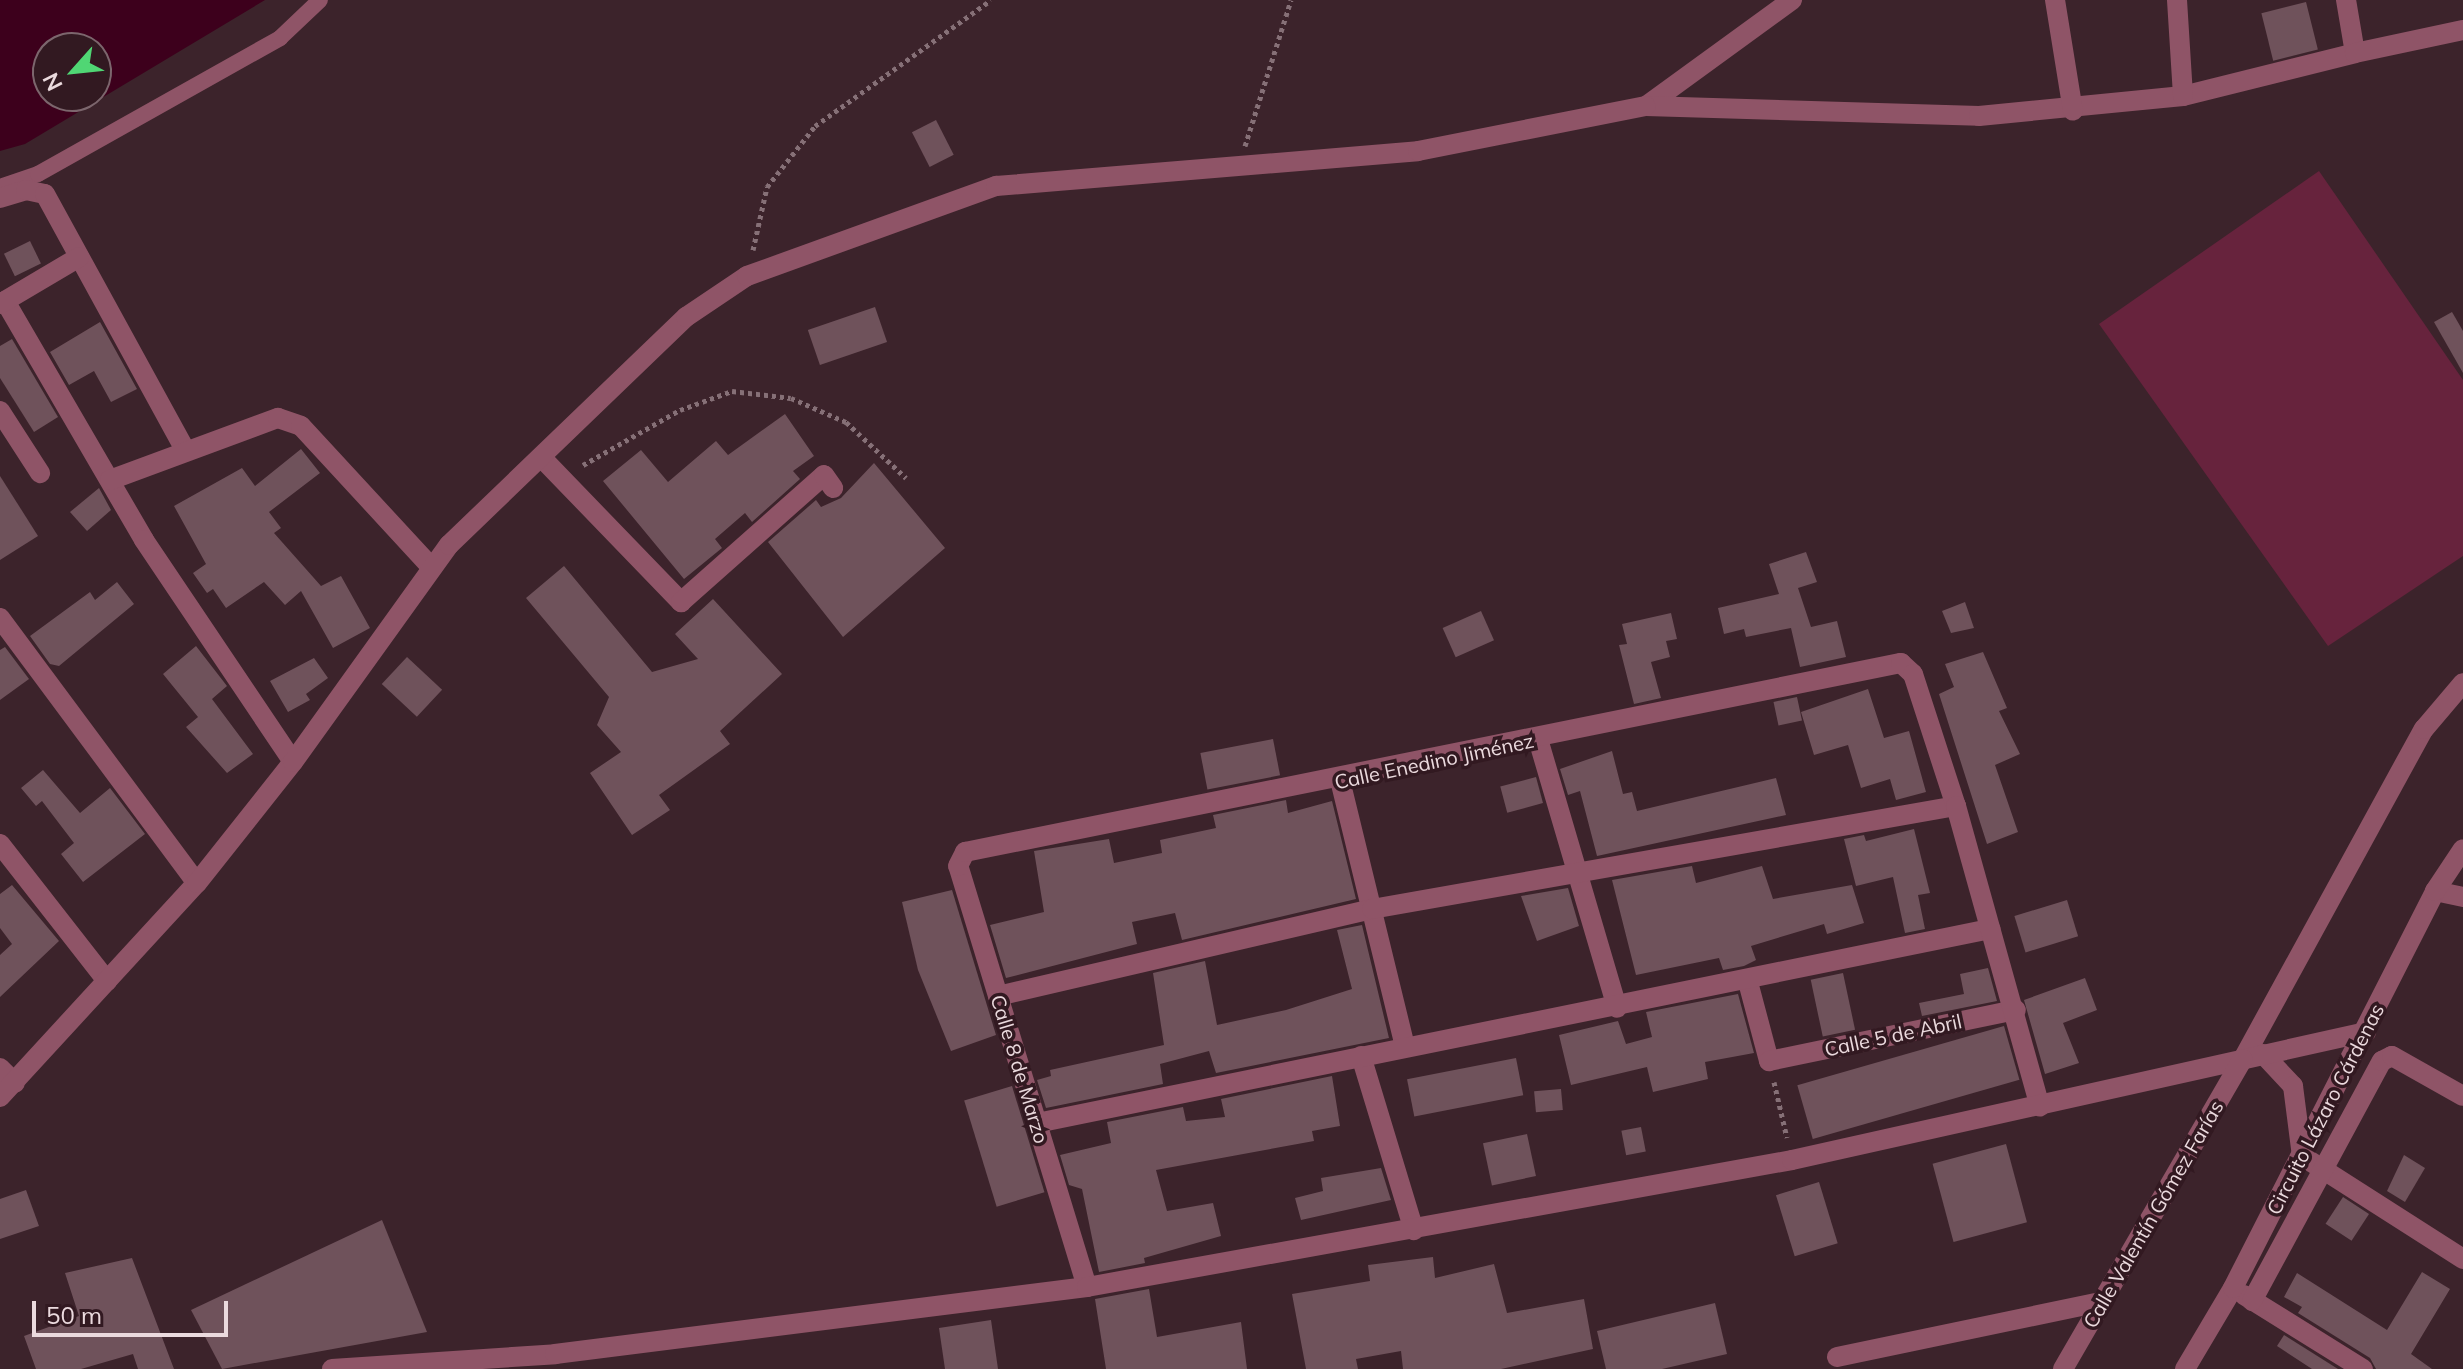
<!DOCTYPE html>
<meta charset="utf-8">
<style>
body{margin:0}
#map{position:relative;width:2463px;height:1369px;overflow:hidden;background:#3c232b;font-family:Mulish,sans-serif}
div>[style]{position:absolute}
.green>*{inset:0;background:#67233d}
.water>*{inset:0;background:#3d001c}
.building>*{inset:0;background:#6f525b;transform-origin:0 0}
.path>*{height:5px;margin-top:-2.5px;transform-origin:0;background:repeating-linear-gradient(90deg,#867077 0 4px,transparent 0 8px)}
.pedestrian>*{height:16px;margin:-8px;padding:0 8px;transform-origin:8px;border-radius:8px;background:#8f5467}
.minor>*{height:20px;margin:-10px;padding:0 10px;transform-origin:10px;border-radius:10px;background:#8f5467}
.tertiary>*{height:20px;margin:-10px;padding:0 10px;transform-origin:10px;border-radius:10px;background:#8f5467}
span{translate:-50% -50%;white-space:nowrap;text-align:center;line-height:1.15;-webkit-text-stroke:7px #321921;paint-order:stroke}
.street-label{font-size:20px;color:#ebdade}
.north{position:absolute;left:32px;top:32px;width:80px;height:80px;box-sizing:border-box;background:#321921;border:2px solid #7c666d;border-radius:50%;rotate:243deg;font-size:22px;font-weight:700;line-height:32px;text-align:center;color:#ebdade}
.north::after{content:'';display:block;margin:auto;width:28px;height:36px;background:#50d674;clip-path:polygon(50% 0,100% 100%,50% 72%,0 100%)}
.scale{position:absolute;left:32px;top:1301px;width:196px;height:36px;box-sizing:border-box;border:4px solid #ebdade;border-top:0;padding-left:10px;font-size:24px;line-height:28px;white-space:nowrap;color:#ebdade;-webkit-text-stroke:6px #321921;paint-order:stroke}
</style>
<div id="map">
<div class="green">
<i style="clip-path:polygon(2319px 171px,2463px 380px,2463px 556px,2328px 646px,2099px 324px)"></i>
</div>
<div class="water">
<i style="clip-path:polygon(evenodd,0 0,265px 0,25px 144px,0 151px,0 0,48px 48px,96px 48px,96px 96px,48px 96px,48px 48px)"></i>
</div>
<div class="building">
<i style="left:2306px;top:2px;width:49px;height:46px;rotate:76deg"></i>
<i style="left:936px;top:120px;width:39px;height:27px;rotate:63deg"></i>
<i style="left:30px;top:241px;width:25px;height:29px;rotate:64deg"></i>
<i style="left:875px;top:307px;width:37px;height:71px;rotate:71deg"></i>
<i style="clip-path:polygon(2452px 312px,2463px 331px,2463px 373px,2434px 322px)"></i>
<i style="clip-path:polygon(100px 322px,137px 389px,111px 402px,94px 371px,69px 385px,50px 352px)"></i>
<i style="clip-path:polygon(12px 339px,58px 417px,34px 432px,0 378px,0 346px)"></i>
<i style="clip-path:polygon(785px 414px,814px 456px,793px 471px,800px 479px,752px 522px,745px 513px,715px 539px,722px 548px,684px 579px,603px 481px,641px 450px,668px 482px,716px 441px,728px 455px)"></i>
<i style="clip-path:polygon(301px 449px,320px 473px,269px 512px,281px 528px,274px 533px,321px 586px,341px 576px,370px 628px,333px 648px,301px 591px,285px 605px,264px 582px,226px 608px,213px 589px,207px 593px,193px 573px,206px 564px,174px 506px,242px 468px,255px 486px)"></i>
<i style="clip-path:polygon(874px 463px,945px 548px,843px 637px,768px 542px,816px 500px,821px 507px,841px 498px)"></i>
<i style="clip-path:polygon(0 476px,38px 536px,0 560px)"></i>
<i style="clip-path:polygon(99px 488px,111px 510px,87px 531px,70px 512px)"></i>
<i style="clip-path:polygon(1806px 552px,1817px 582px,1798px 588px,1811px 627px,1837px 621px,1846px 657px,1800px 667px,1791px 628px,1746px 637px,1744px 629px,1724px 634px,1718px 608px,1779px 594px,1769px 564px)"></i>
<i style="clip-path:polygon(564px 566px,652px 672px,698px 659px,675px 634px,713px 599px,782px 674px,720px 731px,730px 744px,659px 795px,670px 810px,632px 835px,590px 773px,621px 752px,597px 725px,609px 697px,526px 598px)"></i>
<i style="clip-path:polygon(117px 582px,134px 604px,59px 666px,50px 664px,30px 636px,90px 592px,95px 600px)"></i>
<i style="clip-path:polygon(1965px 602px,1974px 628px,1951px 633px,1942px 611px)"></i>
<i style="left:1481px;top:611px;width:32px;height:42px;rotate:66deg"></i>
<i style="clip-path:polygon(1671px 613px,1677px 639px,1666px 641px,1670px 657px,1651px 662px,1661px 698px,1634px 704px,1619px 645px,1627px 644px,1622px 624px)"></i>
<i style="clip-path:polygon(196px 646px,227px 686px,212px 699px,253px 754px,227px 773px,186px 727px,198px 717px,163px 674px)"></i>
<i style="clip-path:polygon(5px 647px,29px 679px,0 700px,0 650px)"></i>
<i style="clip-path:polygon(1983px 652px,2007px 708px,1999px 711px,2020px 754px,1995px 765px,2018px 832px,1987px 844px,1939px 694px,1954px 687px,1945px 664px)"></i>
<i style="left:407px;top:657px;width:48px;height:37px;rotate:43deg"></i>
<i style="clip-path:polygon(314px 658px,328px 678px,306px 694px,310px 700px,288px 712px,270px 681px)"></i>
<i style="clip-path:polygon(1868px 689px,1884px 738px,1909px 731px,1926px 792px,1896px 800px,1890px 779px,1861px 788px,1848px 745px,1814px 755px,1801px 712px)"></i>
<i style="left:1797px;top:697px;width:24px;height:24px;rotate:78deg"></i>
<i style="left:1273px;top:739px;width:37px;height:74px;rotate:79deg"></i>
<i style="clip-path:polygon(1612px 751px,1623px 794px,1632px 792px,1637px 811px,1776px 778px,1786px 815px,1597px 856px,1580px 791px,1568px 795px,1560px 769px)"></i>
<i style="clip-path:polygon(43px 770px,80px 813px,110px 788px,145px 834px,83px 882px,61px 854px,74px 843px,42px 801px,36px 806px,21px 788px)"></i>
<i style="left:1536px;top:777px;width:27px;height:37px;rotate:75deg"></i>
<i style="clip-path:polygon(1286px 800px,1288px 813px,1332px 801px,1356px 899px,1182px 940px,1175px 913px,1132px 922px,1137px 944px,1006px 978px,990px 925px,1044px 912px,1034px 851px,1109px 839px,1114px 863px,1162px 853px,1160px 840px,1216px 828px,1213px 815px)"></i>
<i style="clip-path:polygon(1914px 829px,1930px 893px,1918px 895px,1925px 929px,1905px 933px,1893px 877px,1856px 886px,1844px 839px,1864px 835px,1866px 841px)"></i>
<i style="clip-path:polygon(1692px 866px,1696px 883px,1762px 866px,1773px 899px,1852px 885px,1864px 923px,1827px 934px,1824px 924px,1751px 946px,1756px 960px,1744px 966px,1723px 970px,1719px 958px,1636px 975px,1612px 880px)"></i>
<i style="clip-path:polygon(12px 885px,59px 941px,0 997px,0 955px,12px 944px,0 928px,0 894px)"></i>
<i style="clip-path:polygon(1568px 888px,1579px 926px,1537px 941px,1521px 896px)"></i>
<i style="clip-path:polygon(952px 890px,996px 1035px,951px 1051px,918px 970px,902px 902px)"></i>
<i style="left:2067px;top:900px;width:38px;height:55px;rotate:73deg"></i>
<i style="clip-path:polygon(1362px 925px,1389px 1038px,1216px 1073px,1209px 1051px,1160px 1064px,1163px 1084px,1046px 1108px,1037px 1080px,1051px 1076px,1050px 1070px,1164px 1045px,1153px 973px,1205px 961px,1217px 1025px,1286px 1010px,1352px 989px,1337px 930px)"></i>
<i style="clip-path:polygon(1988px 968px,1997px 1001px,1922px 1016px,1919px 1003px,1964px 994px,1960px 974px)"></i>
<i style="left:1843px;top:973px;width:58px;height:33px;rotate:78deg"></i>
<i style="clip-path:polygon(2085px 978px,2097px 1010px,2063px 1023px,2079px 1063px,2045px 1074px,2024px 1000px)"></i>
<i style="clip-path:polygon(1738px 994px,1754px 1053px,1705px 1062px,1708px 1079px,1653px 1092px,1647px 1067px,1571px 1085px,1559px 1035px,1618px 1021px,1626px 1044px,1652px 1037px,1646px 1012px)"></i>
<i style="left:2004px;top:1026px;width:56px;height:215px;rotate:74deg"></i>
<i style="left:1516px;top:1058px;width:38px;height:111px;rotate:79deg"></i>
<i style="clip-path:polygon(1332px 1076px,1340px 1126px,1312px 1131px,1314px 1141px,1156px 1170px,1167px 1211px,1213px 1203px,1221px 1236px,1144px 1258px,1145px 1263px,1099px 1272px,1082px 1189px,1069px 1185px,1060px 1155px,1111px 1143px,1107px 1122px,1183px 1107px,1186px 1121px,1225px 1117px,1221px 1099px)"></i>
<i style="left:1012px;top:1086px;width:111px;height:50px;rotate:73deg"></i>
<i style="left:1561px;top:1089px;width:21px;height:27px;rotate:85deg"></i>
<i style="left:1641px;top:1127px;width:25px;height:20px;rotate:79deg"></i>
<i style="left:1527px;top:1134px;width:43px;height:45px;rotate:78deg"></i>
<i style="left:2006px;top:1144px;width:81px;height:76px;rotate:75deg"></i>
<i style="clip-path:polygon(2404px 1155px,2425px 1168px,2405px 1202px,2387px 1191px)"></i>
<i style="clip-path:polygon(1381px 1168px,1391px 1200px,1301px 1220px,1295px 1198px,1323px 1191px,1321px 1178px)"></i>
<i style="left:1819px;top:1182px;width:64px;height:45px;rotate:73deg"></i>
<i style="clip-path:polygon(26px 1190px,39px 1226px,0 1239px,0 1199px)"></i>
<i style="left:2343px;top:1197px;width:31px;height:32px;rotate:33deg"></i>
<i style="clip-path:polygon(382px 1220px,427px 1332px,222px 1369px,191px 1310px)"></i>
<i style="clip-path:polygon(1433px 1257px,1435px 1278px,1494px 1264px,1507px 1313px,1584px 1299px,1593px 1349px,1501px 1369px,1403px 1369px,1401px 1351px,1356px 1359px,1358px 1369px,1306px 1369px,1292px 1294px,1370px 1281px,1368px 1265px)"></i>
<i style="clip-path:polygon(132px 1258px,174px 1369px,138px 1369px,133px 1354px,81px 1369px,36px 1369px,24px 1336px,79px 1316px,65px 1273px)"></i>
<i style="clip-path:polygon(2422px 1272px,2450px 1289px,2411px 1354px,2432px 1369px,2376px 1369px,2370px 1358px,2298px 1313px,2302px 1307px,2284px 1297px,2297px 1273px,2387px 1330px)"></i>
<i style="clip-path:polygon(1149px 1289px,1157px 1337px,1241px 1322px,1247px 1369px,1106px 1369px,1095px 1299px)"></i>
<i style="clip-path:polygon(1715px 1303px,1727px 1354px,1662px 1369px,1606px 1369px,1597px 1331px)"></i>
<i style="clip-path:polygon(991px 1320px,998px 1369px,945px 1369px,939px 1328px)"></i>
<i style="clip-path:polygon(2284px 1335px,2338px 1369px,2312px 1369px,2277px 1346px)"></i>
</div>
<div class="path">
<i style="left:1245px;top:146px;width:153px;rotate:-72.5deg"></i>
<i style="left:753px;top:250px;width:65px;rotate:-77.5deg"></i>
<i style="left:767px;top:187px;width:78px;rotate:-51.8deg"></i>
<i style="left:815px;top:126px;width:216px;rotate:-35.6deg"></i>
<i style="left:583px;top:465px;width:112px;rotate:-29.6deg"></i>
<i style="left:680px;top:410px;width:55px;rotate:-20.1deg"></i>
<i style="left:732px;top:391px;width:59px;rotate:6.8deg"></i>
<i style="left:791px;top:398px;width:60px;rotate:23.6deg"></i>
<i style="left:846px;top:422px;width:82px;rotate:43deg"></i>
<i style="left:1774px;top:1082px;width:57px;rotate:76.9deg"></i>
</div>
<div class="pedestrian">
<i style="left:0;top:187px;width:40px;rotate:-18.9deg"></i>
<i style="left:38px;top:174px;width:278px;rotate:-29.3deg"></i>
<i style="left:280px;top:38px;width:55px;rotate:-43.5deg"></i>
</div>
<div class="minor">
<i style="left:1792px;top:0;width:180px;rotate:144deg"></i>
<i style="left:1646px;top:106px;width:333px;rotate:1.7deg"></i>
<i style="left:1979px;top:116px;width:205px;rotate:-5.6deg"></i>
<i style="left:2183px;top:96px;width:177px;rotate:-14deg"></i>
<i style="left:2355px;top:53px;width:54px;rotate:-99.6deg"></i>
<i style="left:2055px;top:0;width:112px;rotate:80.8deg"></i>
<i style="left:2177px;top:0;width:96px;rotate:86.4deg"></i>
<i style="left:2355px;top:53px;width:110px;rotate:-12deg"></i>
<i style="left:0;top:198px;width:27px;rotate:-17deg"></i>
<i style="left:26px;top:190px;width:19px;rotate:12deg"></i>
<i style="left:45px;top:194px;width:292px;rotate:61.3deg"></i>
<i style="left:5px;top:301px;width:276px;rotate:59.8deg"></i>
<i style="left:144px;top:540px;width:267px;rotate:56.1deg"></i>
<i style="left:0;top:304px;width:92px;rotate:-30.7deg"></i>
<i style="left:0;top:411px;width:74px;rotate:57.2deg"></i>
<i style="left:541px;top:457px;width:202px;rotate:46deg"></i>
<i style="left:681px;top:602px;width:191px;rotate:-41.6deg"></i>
<i style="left:824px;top:475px;width:16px;rotate:55deg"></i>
<i style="left:110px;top:480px;width:179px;rotate:-20.3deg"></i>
<i style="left:278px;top:418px;width:24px;rotate:19deg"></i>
<i style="left:301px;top:426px;width:192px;rotate:47.3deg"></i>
<i style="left:0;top:618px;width:330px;rotate:53.4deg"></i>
<i style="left:1538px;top:739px;width:280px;rotate:73.6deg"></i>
<i style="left:1340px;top:780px;width:275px;rotate:76.3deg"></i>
<i style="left:0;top:844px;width:174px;rotate:52deg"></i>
<i style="left:2435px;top:891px;width:29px;rotate:12deg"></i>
<i style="left:1748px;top:982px;width:82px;rotate:75.1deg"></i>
<i style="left:1769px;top:1061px;width:252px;rotate:-11.7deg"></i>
<i style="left:998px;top:996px;width:384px;rotate:-13.1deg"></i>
<i style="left:1372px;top:909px;width:593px;rotate:-10deg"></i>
<i style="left:1361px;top:1056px;width:182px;rotate:73.1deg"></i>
<i style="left:2243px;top:1059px;width:376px;rotate:-61.3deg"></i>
<i style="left:2424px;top:729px;width:60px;rotate:-49.7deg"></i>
<i style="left:0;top:1068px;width:21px;rotate:45deg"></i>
<i style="left:0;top:1097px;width:291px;rotate:-47.4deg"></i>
<i style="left:197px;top:883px;width:154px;rotate:-51.6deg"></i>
<i style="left:293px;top:762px;width:267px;rotate:-54.3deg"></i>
<i style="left:449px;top:545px;width:329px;rotate:-43.9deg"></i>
<i style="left:686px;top:317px;width:73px;rotate:-33.9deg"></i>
<i style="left:747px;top:276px;width:265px;rotate:-19.9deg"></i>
<i style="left:996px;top:186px;width:423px;rotate:-4.7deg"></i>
<i style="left:1418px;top:151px;width:232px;rotate:-11.2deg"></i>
<i style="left:1037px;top:1123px;width:973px;rotate:-11.51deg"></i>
<i style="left:2302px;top:1156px;width:191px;rotate:32.6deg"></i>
<i style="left:1087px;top:1287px;width:440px;rotate:-107deg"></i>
<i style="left:958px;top:866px;width:16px;rotate:-63deg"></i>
<i style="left:965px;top:852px;width:955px;rotate:-11.42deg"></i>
<i style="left:1901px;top:663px;width:16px;rotate:43deg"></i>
<i style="left:1913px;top:674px;width:139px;rotate:72deg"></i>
<i style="left:1956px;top:806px;width:312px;rotate:74.4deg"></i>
<i style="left:2244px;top:1295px;width:140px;rotate:31.9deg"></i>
<i style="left:2252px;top:1301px;width:273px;rotate:-61.6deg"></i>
<i style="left:2382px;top:1061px;width:11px;rotate:-27deg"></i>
<i style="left:2392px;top:1056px;width:81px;rotate:29.4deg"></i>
<i style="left:1837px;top:1357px;width:269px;rotate:-11.8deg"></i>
</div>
<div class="tertiary">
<i style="left:2263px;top:1054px;width:44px;rotate:46.8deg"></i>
<i style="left:2293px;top:1086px;width:71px;rotate:82.7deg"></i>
<i style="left:332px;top:1369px;width:224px;rotate:-3.8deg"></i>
<i style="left:555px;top:1354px;width:536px;rotate:-7.18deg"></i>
<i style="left:1087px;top:1287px;width:716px;rotate:-10.21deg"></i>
<i style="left:1792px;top:1160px;width:588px;rotate:-12.57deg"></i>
<i style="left:2063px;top:1369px;width:358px;rotate:-59.9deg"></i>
<i style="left:2185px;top:1369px;width:94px;rotate:-59.3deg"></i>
<i style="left:2233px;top:1288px;width:445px;rotate:-63deg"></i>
<i style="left:2435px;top:891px;width:50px;rotate:-56.3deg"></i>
</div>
<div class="street-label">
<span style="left:1434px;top:761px;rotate:-12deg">Calle Enedino Jiménez</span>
<span style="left:1893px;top:1035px;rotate:-12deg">Calle 5 de Abril</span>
<span style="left:1020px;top:1069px;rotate:73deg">Calle 8 de Marzo</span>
<span style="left:2325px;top:1109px;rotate:-63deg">Circuito Lázaro Cárdenas</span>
<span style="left:2153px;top:1214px;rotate:-60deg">Calle Valentín Gómez Farías</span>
</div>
<div class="north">N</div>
<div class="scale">50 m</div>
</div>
